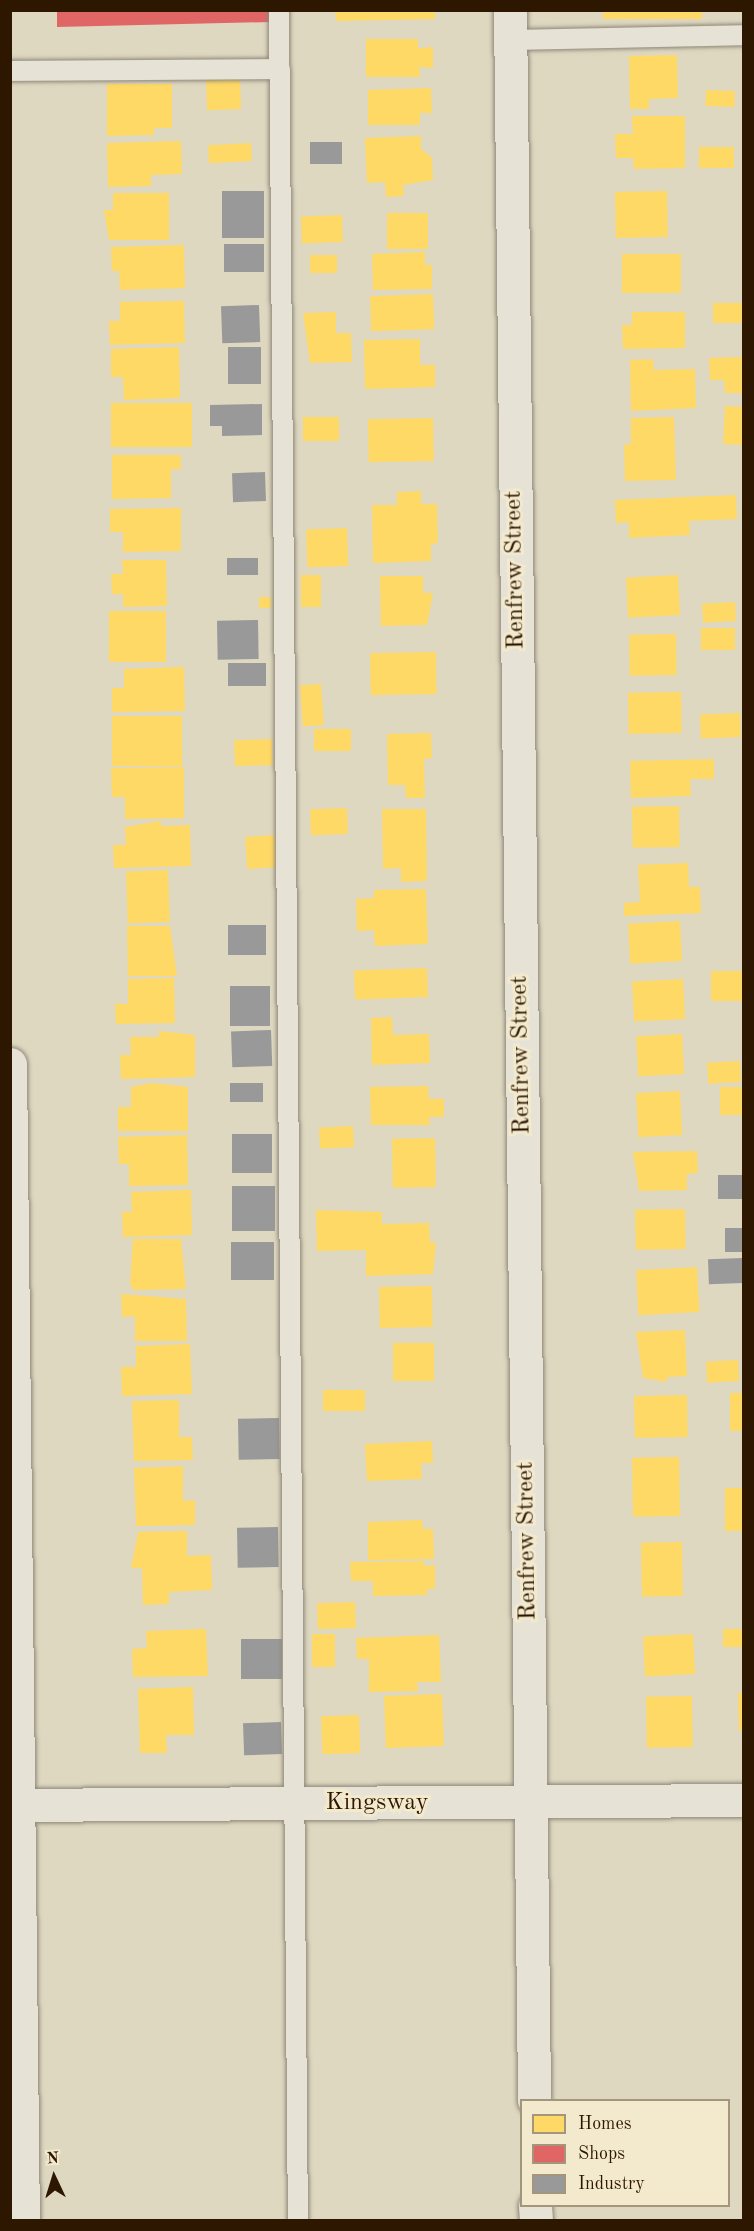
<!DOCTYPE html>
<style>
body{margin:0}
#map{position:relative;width:754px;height:2231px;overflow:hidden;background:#dfd8c1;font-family:"Old Standard TT",serif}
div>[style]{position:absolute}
.homes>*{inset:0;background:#ffd966;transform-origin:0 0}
.shops>*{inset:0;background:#e06666}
.industry>*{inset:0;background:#999;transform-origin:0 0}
.roads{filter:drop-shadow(0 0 2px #8f8879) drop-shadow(0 0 2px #8f8879)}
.lane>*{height:20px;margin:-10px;padding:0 10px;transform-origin:10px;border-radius:10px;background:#e6e2d6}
.street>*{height:33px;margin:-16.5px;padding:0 16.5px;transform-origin:16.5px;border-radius:16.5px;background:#e6e2d6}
span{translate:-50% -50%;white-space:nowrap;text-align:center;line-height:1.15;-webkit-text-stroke:6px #f3eace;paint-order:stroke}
.street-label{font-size:24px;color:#2e1701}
.frame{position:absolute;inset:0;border:12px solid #2e1701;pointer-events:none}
.legend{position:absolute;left:520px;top:2099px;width:210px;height:108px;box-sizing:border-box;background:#f3eace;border:2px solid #a4967c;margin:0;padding:8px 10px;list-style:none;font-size:18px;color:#2e1701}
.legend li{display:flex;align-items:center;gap:12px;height:30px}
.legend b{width:30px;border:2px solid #a4967c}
.north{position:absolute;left:24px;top:2147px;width:60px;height:60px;-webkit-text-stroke:4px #f3eace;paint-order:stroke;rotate:356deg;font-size:16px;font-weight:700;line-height:24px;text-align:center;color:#2e1701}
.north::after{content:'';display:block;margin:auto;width:21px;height:27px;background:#2e1701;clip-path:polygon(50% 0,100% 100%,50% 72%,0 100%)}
</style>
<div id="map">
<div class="homes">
<i style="clip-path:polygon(335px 10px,435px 10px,435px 19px,336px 21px)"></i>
<i style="left:603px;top:10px;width:99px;height:9px"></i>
<i style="clip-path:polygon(366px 39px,418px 39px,418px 48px,433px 47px,433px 68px,419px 67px,420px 77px,366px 77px)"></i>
<i style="clip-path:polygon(677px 55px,678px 98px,649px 99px,649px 109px,630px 109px,629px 56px)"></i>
<i style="left:240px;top:78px;width:31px;height:34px;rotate:88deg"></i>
<i style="clip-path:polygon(107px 84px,172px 84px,172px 128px,154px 128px,154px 135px,107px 136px)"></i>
<i style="clip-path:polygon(431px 88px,432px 113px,420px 113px,420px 125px,368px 125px,368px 90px)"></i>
<i style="left:706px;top:90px;width:29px;height:16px;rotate:2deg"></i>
<i style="clip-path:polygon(632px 116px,685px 116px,685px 168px,634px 169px,633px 158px,616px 158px,615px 134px,633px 134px)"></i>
<i style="clip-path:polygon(421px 136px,421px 149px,432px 158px,433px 180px,403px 185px,404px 196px,386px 197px,385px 182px,367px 183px,365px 138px)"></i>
<i style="clip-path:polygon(181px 141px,182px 174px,151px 175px,151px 186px,108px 187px,107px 143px)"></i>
<i style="left:251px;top:143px;width:18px;height:43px;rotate:87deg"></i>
<i style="left:734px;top:147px;width:21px;height:35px;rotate:90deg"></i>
<i style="left:667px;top:191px;width:46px;height:52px;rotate:89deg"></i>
<i style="clip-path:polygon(113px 193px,169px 193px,169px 240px,109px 240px,104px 210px,113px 210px)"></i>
<i style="left:387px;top:213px;width:41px;height:36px"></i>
<i style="left:342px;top:215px;width:27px;height:41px;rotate:88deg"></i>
<i style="clip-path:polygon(184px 245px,185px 288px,120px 290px,119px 271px,112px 271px,111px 247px)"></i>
<i style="clip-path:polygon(425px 252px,425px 265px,432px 265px,432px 289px,373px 290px,372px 254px)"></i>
<i style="left:622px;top:254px;width:59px;height:39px"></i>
<i style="left:310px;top:255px;width:27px;height:18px"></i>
<i style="left:433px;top:294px;width:35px;height:63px;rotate:88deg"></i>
<i style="clip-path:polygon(184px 301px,185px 343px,110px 345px,109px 321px,120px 321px,120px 302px)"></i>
<i style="left:744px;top:303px;width:20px;height:31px;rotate:90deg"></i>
<i style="clip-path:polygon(336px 312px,336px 333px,351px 333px,352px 362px,310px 363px,303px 313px)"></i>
<i style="clip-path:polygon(632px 312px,685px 312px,685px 348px,623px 349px,622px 325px,632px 325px)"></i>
<i style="clip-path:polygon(420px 339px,420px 365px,435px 365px,435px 387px,365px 389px,364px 340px)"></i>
<i style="clip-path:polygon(179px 347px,180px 398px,124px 400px,123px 377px,111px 377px,111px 349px)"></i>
<i style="clip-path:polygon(744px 357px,744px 393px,725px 393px,724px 380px,710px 380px,709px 358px)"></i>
<i style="clip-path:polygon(653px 359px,654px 370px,695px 369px,696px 408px,631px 411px,630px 360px)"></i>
<i style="left:111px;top:403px;width:81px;height:44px"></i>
<i style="left:725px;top:406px;width:19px;height:38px;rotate:3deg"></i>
<i style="left:303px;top:417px;width:36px;height:24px"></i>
<i style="clip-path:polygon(674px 417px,676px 480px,625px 481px,624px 445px,631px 444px,631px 418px)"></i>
<i style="left:433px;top:418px;width:43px;height:65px;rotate:89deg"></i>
<i style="clip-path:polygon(112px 455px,181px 455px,181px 469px,171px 469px,171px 498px,112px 499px)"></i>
<i style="clip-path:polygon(421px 491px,421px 504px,437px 504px,438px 543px,431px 544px,431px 561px,373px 563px,372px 505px,397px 505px,397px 492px)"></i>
<i style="clip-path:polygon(736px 495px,737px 519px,689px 521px,690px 535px,629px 538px,629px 522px,616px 523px,615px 500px)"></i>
<i style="clip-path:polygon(181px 508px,181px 551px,123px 552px,123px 532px,110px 532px,110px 509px)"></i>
<i style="left:347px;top:528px;width:38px;height:41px;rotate:88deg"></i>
<i style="clip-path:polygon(122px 560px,166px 560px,167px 606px,123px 607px,123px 594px,112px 594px,111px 574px,123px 574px)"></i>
<i style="left:301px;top:575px;width:20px;height:32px"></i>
<i style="left:678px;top:575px;width:40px;height:52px;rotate:87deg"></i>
<i style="clip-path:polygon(380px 576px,423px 576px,423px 593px,433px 593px,427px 625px,381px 626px)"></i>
<i style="left:259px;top:597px;width:12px;height:11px"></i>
<i style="left:735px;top:602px;width:19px;height:33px;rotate:87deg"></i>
<i style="left:109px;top:611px;width:57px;height:51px"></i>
<i style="left:701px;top:628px;width:34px;height:22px"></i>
<i style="left:676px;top:634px;width:41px;height:47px;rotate:89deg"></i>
<i style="left:436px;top:652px;width:42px;height:66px;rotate:89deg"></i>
<i style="clip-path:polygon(184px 667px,185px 711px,112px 712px,112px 688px,124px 688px,124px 669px)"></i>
<i style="left:321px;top:684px;width:41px;height:21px;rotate:86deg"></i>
<i style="left:681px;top:692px;width:41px;height:53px;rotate:89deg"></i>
<i style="left:740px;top:713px;width:24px;height:40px;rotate:88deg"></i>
<i style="left:112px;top:716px;width:70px;height:50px"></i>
<i style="left:351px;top:729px;width:22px;height:37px;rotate:90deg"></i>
<i style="clip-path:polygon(431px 733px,432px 758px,424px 759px,425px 798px,406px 798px,405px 785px,388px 785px,387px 734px)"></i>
<i style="left:272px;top:739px;width:26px;height:38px;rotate:88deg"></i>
<i style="clip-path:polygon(714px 759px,714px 779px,690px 779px,691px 796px,631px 798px,630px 761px)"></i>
<i style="clip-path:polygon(184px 767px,184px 818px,125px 819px,125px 797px,112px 797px,111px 768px)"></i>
<i style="left:679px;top:806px;width:41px;height:47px;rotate:89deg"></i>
<i style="left:347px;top:808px;width:26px;height:37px;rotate:88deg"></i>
<i style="clip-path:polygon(382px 809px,426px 809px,427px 881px,401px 882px,401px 868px,383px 869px)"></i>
<i style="clip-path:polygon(161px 821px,161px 826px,190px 825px,191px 866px,114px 868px,113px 845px,126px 845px,125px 827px)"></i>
<i style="left:275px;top:835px;width:32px;height:30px;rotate:86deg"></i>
<i style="clip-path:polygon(688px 863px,689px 887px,700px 887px,701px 913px,624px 916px,624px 903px,640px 902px,638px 865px)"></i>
<i style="left:168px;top:870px;width:52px;height:42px;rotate:88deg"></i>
<i style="clip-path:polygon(426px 889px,428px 944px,375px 946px,374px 930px,357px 931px,356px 899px,374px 898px,374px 890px)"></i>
<i style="left:680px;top:921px;width:40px;height:52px;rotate:87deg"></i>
<i style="clip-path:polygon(127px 926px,170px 926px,177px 976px,128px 976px)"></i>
<i style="left:427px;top:968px;width:29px;height:73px;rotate:88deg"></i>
<i style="left:744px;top:971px;width:30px;height:33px;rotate:90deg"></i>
<i style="clip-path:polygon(174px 978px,175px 1023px,116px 1024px,115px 1004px,128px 1004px,128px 979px)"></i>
<i style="left:683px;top:979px;width:40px;height:51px;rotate:87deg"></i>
<i style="clip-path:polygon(392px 1017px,393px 1035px,429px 1034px,430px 1063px,372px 1065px,371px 1018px)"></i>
<i style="clip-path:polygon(159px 1031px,195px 1035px,195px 1077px,121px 1079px,120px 1055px,131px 1055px,130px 1037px,159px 1037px)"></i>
<i style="left:682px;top:1034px;width:40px;height:46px;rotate:87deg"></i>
<i style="left:740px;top:1061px;width:21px;height:33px;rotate:87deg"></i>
<i style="clip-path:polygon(152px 1083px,188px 1087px,188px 1131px,118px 1131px,118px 1107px,131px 1107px,131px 1087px)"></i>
<i style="clip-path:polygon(428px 1086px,429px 1099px,444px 1099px,444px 1117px,429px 1117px,430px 1125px,371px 1125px,370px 1087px)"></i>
<i style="left:744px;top:1087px;width:28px;height:24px;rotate:90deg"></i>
<i style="left:680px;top:1091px;width:44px;height:44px;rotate:87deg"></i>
<i style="left:353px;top:1126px;width:21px;height:34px;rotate:87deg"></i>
<i style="clip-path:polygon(187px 1135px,188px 1185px,129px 1186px,129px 1164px,119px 1164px,118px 1137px)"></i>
<i style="left:435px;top:1138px;width:49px;height:43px;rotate:89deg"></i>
<i style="clip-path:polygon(697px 1151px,698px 1173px,687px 1174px,687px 1190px,639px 1191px,633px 1152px)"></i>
<i style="clip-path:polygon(191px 1190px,192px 1235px,123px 1237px,122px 1212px,132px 1212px,131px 1192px)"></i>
<i style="left:685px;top:1209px;width:40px;height:50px;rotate:89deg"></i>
<i style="clip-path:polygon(316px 1210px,382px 1212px,382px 1224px,429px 1223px,430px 1242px,436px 1243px,433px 1274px,366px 1276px,366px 1250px,317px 1251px)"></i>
<i style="clip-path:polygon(133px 1239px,181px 1239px,186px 1289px,134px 1290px,130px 1284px)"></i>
<i style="left:697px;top:1267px;width:45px;height:61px;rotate:87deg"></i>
<i style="left:432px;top:1286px;width:41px;height:53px;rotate:89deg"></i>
<i style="clip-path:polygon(121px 1294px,186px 1299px,187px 1341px,135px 1341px,135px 1316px,122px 1317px)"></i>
<i style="clip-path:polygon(685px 1330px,687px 1376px,667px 1377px,667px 1382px,643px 1378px,636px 1332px)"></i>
<i style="left:434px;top:1343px;width:38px;height:41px;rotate:90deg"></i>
<i style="clip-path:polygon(190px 1344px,192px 1394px,122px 1396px,121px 1367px,136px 1367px,136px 1346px)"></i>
<i style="left:738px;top:1360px;width:21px;height:32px;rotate:87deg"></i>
<i style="left:365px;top:1390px;width:21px;height:42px;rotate:90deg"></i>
<i style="left:744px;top:1393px;width:38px;height:14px;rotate:90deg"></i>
<i style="left:687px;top:1395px;width:42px;height:53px;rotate:89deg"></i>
<i style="clip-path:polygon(179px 1400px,179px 1437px,192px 1437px,193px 1460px,134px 1461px,132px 1401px)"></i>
<i style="clip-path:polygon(432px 1441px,433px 1463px,421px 1463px,422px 1479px,367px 1481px,365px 1444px)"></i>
<i style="left:679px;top:1457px;width:59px;height:47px;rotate:89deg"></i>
<i style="clip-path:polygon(183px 1466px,183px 1501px,195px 1500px,195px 1525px,136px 1526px,134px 1468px)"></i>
<i style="left:725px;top:1488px;width:19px;height:43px"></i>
<i style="clip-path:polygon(422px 1520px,423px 1529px,433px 1529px,434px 1559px,368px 1560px,368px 1522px)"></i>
<i style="clip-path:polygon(187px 1531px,187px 1556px,211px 1555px,212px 1590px,169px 1592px,169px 1604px,143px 1605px,142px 1568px,131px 1568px,138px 1532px)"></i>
<i style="left:682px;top:1542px;width:54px;height:41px;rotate:89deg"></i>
<i style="clip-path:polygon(424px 1561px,424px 1566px,435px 1565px,435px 1589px,427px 1589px,427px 1595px,373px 1596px,373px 1581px,351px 1581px,350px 1562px)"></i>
<i style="left:355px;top:1602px;width:26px;height:38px;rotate:88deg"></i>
<i style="clip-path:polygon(206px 1629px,208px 1676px,133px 1677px,132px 1649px,147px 1648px,146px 1631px)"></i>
<i style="left:744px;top:1629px;width:18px;height:21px;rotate:90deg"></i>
<i style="left:312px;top:1634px;width:23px;height:33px"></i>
<i style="left:693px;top:1634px;width:40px;height:50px;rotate:87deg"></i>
<i style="clip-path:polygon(439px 1635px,441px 1682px,417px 1682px,418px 1691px,369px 1692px,369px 1659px,357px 1659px,356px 1638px)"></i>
<i style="clip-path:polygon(193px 1687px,194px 1735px,166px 1735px,167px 1753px,140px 1753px,138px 1689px)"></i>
<i style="clip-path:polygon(738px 1693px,744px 1693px,744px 1731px,739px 1731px)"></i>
<i style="left:442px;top:1694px;width:52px;height:58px;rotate:88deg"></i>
<i style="left:692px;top:1696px;width:51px;height:46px;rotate:89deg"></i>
<i style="left:359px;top:1715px;width:38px;height:38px;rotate:88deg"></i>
</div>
<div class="shops">
<i style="clip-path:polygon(57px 10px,271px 10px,271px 22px,57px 27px)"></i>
</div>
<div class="industry">
<i style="left:310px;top:142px;width:32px;height:22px"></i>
<i style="left:222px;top:191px;width:42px;height:47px"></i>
<i style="left:224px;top:244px;width:40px;height:28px"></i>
<i style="left:259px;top:305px;width:37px;height:38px;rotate:88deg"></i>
<i style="left:228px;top:347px;width:33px;height:37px"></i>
<i style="clip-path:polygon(262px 404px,262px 435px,222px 436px,222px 426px,210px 426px,210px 405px)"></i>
<i style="left:265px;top:472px;width:29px;height:33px;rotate:88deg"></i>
<i style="left:258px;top:558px;width:17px;height:31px;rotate:90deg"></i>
<i style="left:258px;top:620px;width:39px;height:41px;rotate:89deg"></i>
<i style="left:228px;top:663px;width:38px;height:23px"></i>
<i style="left:266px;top:925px;width:30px;height:38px;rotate:90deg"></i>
<i style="left:230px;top:986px;width:40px;height:40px"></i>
<i style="left:271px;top:1030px;width:36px;height:40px;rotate:88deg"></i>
<i style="left:263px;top:1083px;width:19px;height:33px;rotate:90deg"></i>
<i style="left:272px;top:1134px;width:39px;height:40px;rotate:90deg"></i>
<i style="left:718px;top:1175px;width:26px;height:24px"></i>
<i style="left:232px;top:1186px;width:43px;height:45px"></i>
<i style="left:744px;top:1228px;width:24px;height:19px;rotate:90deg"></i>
<i style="left:231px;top:1242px;width:43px;height:38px"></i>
<i style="left:742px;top:1258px;width:25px;height:34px;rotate:88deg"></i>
<i style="left:279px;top:1418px;width:41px;height:41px;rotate:89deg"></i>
<i style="left:278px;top:1527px;width:40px;height:41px;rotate:89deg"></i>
<i style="left:241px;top:1639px;width:41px;height:40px"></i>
<i style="left:281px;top:1722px;width:32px;height:38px;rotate:88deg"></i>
</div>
<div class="roads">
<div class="lane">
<i style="left:279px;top:10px;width:2210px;rotate:89.51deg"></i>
<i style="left:510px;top:40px;width:234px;rotate:-1.2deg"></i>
<i style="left:10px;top:71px;width:270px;rotate:-0.4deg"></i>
</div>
<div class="street">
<i style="left:510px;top:10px;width:2090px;rotate:89.34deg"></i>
<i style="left:10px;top:1064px;width:1156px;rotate:89.36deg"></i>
<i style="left:10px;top:1805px;width:734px;rotate:-0.39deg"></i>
<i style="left:535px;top:2206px;width:14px;rotate:86deg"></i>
</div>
</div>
<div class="street-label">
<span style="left:516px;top:570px;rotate:-91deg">Renfrew Street</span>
<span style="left:522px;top:1055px;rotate:-91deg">Renfrew Street</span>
<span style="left:528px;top:1541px;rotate:-91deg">Renfrew Street</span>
<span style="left:377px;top:1804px">Kingsway</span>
</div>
<div class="frame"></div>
<ul class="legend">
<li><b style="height:16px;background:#ffd966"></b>Homes</li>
<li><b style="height:16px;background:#e06666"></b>Shops</li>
<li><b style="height:16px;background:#999"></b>Industry</li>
</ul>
<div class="north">N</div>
</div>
